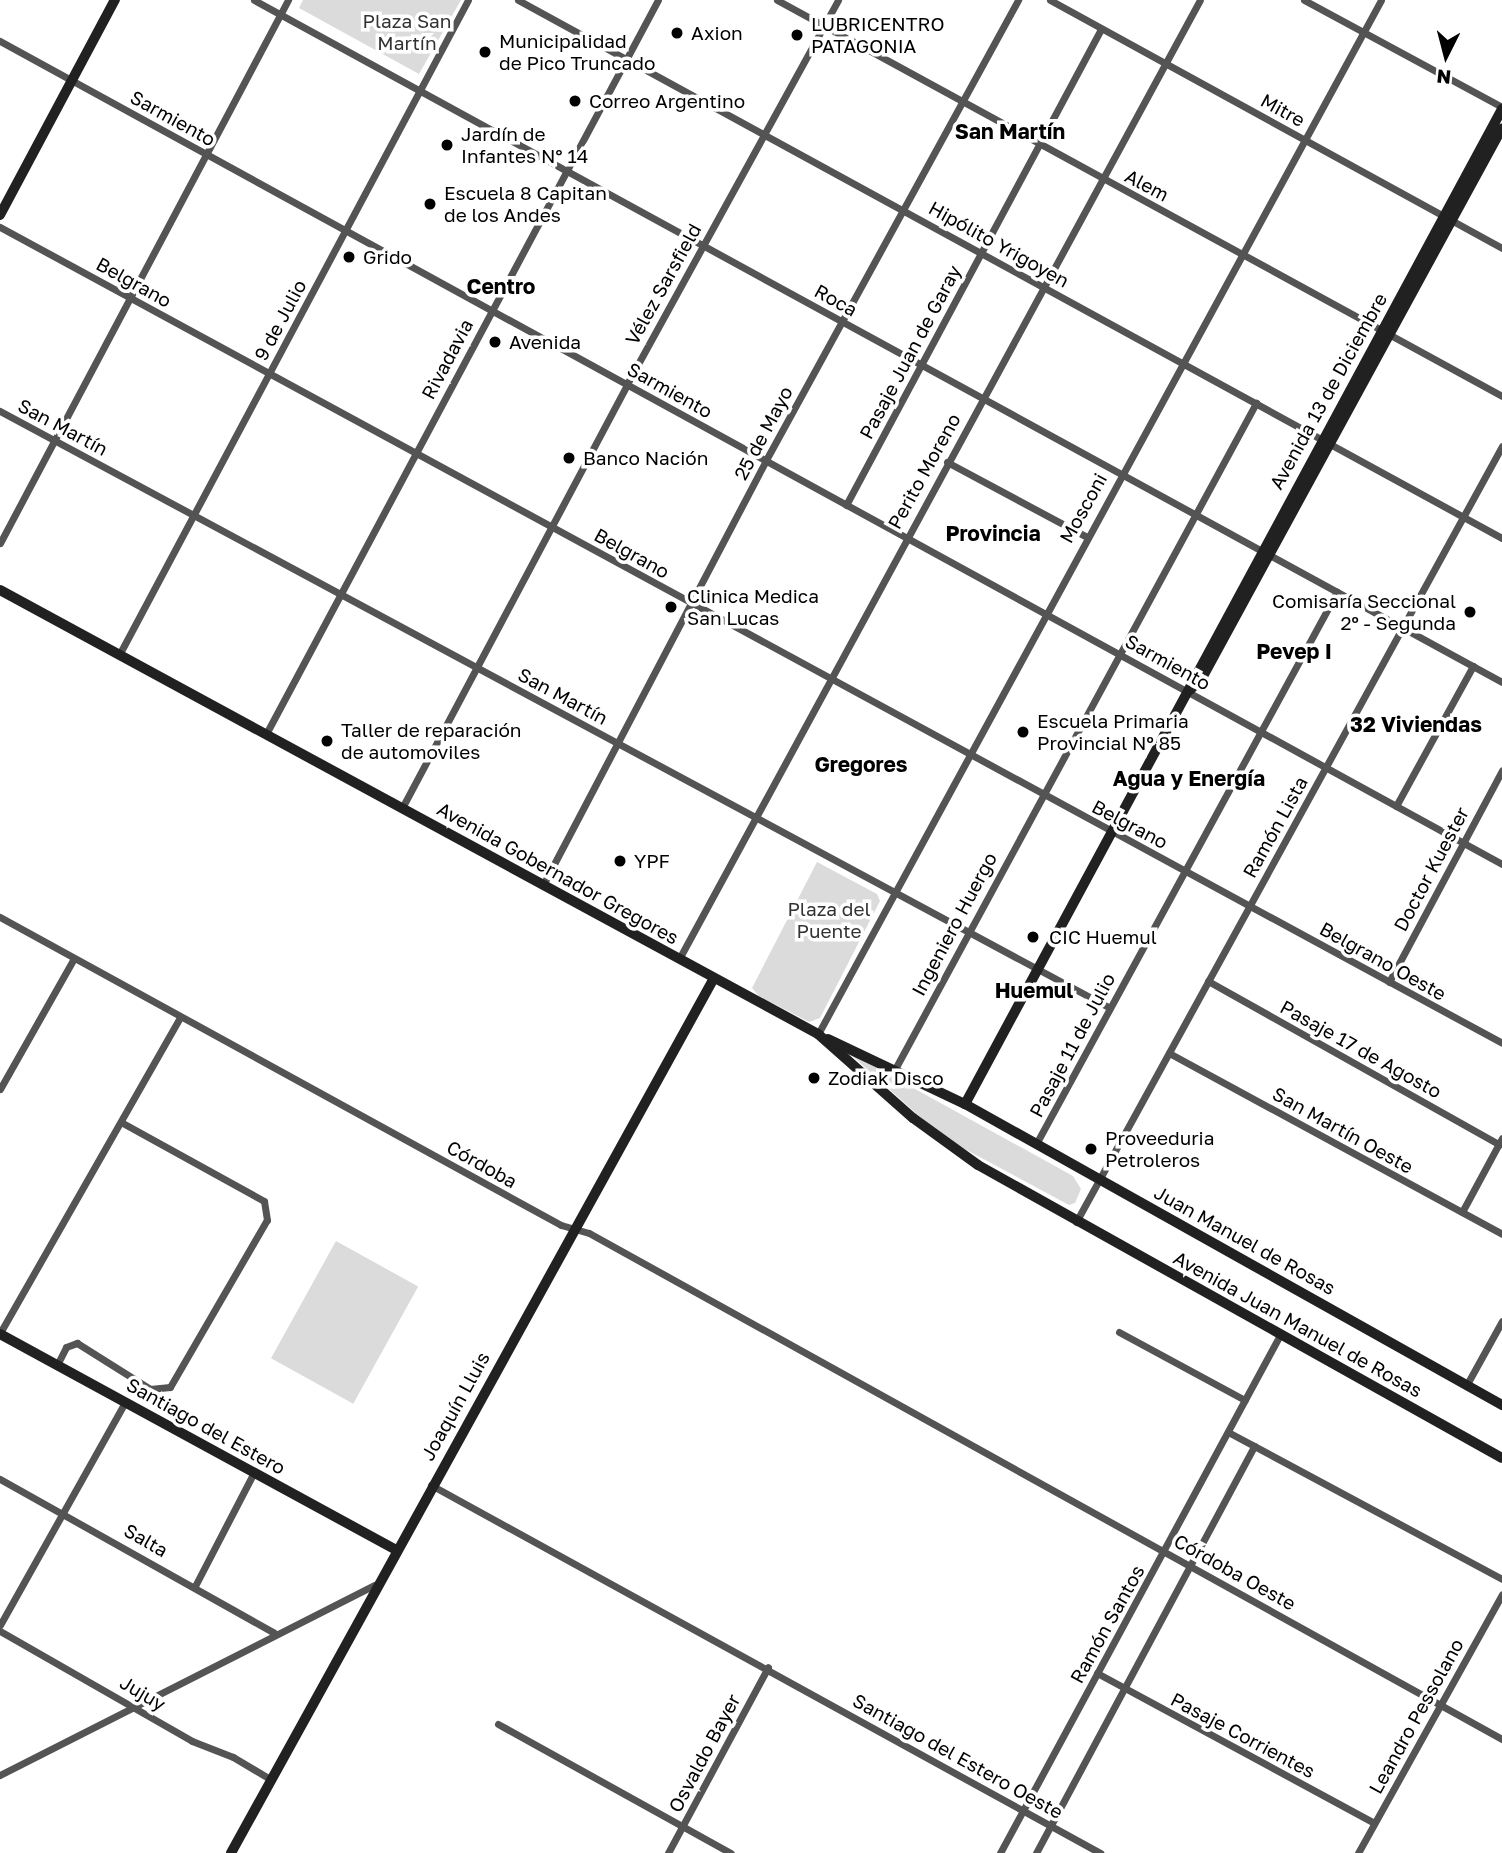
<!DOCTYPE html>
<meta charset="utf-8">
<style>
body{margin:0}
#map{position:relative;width:1502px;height:1853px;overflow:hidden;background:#fff;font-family:"Golos Text",sans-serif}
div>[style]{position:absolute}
.green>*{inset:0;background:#dbdbdb;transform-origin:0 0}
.street>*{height:7px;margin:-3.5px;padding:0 3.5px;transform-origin:3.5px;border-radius:3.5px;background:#545454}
.secondary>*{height:10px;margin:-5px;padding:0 5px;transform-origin:5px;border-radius:5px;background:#212121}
.dots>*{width:19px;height:19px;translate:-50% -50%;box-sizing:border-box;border:4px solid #fff;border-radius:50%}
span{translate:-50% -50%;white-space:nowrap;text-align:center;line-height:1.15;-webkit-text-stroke:7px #fff;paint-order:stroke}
.park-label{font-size:19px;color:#323232}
.poi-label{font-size:19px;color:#000}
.left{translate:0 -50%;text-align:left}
.right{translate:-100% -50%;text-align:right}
.street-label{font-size:19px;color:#000}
.neighbourhood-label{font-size:21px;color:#000;font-weight:700}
.north{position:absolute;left:1411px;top:21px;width:70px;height:70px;-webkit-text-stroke:5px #fff;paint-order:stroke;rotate:186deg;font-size:19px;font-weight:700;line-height:28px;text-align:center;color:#000}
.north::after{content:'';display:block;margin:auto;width:24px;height:32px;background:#000;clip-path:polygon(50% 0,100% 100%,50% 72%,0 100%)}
</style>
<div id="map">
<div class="green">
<i style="clip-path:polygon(303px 0,461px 0,419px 74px,299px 8px)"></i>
<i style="clip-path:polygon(817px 862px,877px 894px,880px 901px,820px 1018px,809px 1022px,759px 996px,752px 988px)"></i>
<i style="clip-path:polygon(848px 1052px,1073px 1176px,1081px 1189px,1075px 1203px,1069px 1205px,963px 1148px,929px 1125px)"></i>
<i style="left:336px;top:1241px;width:94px;height:134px;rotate:29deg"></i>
</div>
<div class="street">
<i style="left:254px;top:0;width:1422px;rotate:28.66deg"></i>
<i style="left:518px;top:0;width:1121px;rotate:28.67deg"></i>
<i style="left:777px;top:0;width:826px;rotate:28.64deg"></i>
<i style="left:1050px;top:0;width:516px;rotate:28.75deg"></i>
<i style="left:1304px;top:0;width:225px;rotate:28.4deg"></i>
<i style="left:0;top:41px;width:1713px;rotate:28.72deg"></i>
<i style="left:0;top:227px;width:1709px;rotate:28.51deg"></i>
<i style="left:0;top:411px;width:1260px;rotate:28.27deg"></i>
<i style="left:947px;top:462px;width:157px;rotate:28.2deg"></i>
<i style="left:846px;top:505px;width:540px;rotate:-61.82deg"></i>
<i style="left:0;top:543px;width:615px;rotate:-62.06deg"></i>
<i style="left:119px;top:655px;width:742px;rotate:-61.95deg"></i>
<i style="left:266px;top:734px;width:832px;rotate:-61.9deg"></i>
<i style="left:1396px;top:806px;width:160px;rotate:-61.2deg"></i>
<i style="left:402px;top:808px;width:480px;rotate:-62deg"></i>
<i style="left:627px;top:384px;width:438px;rotate:-61.2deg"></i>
<i style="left:543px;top:885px;width:480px;rotate:-62.3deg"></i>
<i style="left:766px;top:460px;width:525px;rotate:-61.28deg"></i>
<i style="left:0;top:917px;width:640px;rotate:28.77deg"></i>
<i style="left:561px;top:1225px;width:29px;rotate:16deg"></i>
<i style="left:589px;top:1233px;width:1044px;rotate:29deg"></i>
<i style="left:679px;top:959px;width:1091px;rotate:-61.49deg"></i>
<i style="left:1208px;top:981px;width:334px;rotate:29.3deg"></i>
<i style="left:1389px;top:982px;width:240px;rotate:-61.9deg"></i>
<i style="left:818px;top:1034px;width:1177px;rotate:-61.43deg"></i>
<i style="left:1169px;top:1053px;width:379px;rotate:28.5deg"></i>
<i style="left:895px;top:1069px;width:758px;rotate:-61.54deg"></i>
<i style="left:0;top:1089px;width:150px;rotate:-60.5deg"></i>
<i style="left:1036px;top:1144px;width:629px;rotate:-61.4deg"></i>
<i style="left:1462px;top:1212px;width:84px;rotate:-61.6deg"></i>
<i style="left:1076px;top:1222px;width:885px;rotate:-61.23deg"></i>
<i style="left:1119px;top:1332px;width:143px;rotate:28.4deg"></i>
<i style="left:0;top:1333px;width:364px;rotate:-60.3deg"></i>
<i style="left:57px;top:1365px;width:20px;rotate:-63deg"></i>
<i style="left:66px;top:1347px;width:12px;rotate:-20deg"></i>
<i style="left:77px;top:1343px;width:86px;rotate:32.2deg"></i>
<i style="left:150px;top:1389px;width:20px;rotate:-6deg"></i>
<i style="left:170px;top:1387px;width:193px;rotate:-59.9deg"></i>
<i style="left:267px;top:1220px;width:19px;rotate:-99deg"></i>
<i style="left:264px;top:1201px;width:163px;rotate:-151.1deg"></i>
<i style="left:1466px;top:1386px;width:74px;rotate:-61deg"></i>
<i style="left:1228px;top:1432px;width:311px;rotate:28.2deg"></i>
<i style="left:0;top:1479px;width:314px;rotate:29.3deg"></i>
<i style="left:431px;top:1485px;width:764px;rotate:28.81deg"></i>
<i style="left:195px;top:1586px;width:128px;rotate:-62.6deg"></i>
<i style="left:0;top:1625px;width:256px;rotate:-60.7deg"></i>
<i style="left:0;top:1631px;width:221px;rotate:29.8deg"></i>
<i style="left:192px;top:1741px;width:44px;rotate:21.3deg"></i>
<i style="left:233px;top:1757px;width:43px;rotate:30.7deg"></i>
<i style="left:1097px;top:1673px;width:315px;rotate:28.4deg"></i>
<i style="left:498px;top:1724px;width:266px;rotate:29deg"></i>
<i style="left:0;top:1775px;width:420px;rotate:-26.9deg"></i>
<i style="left:668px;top:1853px;width:211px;rotate:-61.7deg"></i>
<i style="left:1000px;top:1853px;width:589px;rotate:-61.61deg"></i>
<i style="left:1036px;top:1853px;width:462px;rotate:-61.8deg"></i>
<i style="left:1358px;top:1853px;width:296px;rotate:-60.9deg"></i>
</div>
<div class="secondary">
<i style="left:0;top:215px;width:244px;rotate:-61.9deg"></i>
<i style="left:0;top:590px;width:931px;rotate:28.49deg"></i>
<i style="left:818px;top:1034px;width:127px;rotate:41.5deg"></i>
<i style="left:913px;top:1118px;width:80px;rotate:35.9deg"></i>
<i style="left:978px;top:1165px;width:600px;rotate:29.21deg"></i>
<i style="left:1190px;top:690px;width:17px;rotate:-45deg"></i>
<i style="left:1202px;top:678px;width:626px;rotate:-61.39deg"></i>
<i style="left:828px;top:1039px;width:152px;rotate:25.4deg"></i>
<i style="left:965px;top:1104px;width:616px;rotate:29.27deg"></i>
<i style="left:965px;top:1104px;width:1131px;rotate:-61.64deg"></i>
<i style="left:0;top:1334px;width:450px;rotate:28.6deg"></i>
<i style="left:231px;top:1853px;width:999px;rotate:-61.1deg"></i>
</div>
<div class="dots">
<i style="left:677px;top:33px;background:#000"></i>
<i style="left:797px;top:35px;background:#000"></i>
<i style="left:485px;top:52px;background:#000"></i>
<i style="left:575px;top:101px;background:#000"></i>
<i style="left:447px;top:145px;background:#000"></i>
<i style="left:430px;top:204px;background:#000"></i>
<i style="left:349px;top:257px;background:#000"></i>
<i style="left:495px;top:342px;background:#000"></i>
<i style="left:569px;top:458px;background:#000"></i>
<i style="left:671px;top:607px;background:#000"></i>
<i style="left:1470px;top:612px;background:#000"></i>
<i style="left:1023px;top:732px;background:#000"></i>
<i style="left:327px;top:741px;background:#000"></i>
<i style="left:620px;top:861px;background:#000"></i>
<i style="left:1033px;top:937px;background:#000"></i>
<i style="left:814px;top:1078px;background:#000"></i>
<i style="left:1091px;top:1149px;background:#000"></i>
</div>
<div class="park-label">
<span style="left:407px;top:32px">Plaza San<br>Martín</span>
<span style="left:829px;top:920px">Plaza del<br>Puente</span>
</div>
<div class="poi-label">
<span class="left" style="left:811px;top:35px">LUBRICENTRO<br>PATAGONIA</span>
<span class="left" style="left:691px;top:33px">Axion</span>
<span class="left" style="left:499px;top:52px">Municipalidad<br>de Pico Truncado</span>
<span class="left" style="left:589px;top:101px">Correo Argentino</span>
<span class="left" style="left:461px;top:145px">Jardín de<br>Infantes N° 14</span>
<span class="left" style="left:444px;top:204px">Escuela 8 Capitan<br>de los Andes</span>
<span class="left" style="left:363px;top:257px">Grido</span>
<span class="left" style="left:509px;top:342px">Avenida</span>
<span class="left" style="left:583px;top:458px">Banco Nación</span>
<span class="left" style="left:687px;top:607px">Clinica Medica<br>San Lucas</span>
<span class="right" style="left:1456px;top:612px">Comisaría Seccional<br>2º - Segunda</span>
<span class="left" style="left:1037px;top:732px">Escuela Primaria<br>Provincial Nº 85</span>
<span class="left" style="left:341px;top:741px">Taller de reparación<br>de automoviles</span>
<span class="left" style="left:634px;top:861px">YPF</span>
<span class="left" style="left:1049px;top:937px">CIC Huemul</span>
<span class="left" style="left:828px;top:1078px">Zodiak Disco</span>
<span class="left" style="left:1105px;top:1149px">Proveeduria<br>Petroleros</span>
</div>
<div class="street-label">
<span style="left:1283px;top:110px;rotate:29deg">Mitre</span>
<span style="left:173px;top:118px;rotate:29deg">Sarmiento</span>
<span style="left:1147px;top:185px;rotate:28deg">Alem</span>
<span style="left:999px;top:244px;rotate:29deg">Hipólito Yrigoyen</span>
<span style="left:134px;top:282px;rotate:29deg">Belgrano</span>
<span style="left:663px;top:284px;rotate:-61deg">Vélez Sarsfield</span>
<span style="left:836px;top:300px;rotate:29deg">Roca</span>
<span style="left:280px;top:320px;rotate:-62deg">9 de Julio</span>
<span style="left:910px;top:352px;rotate:-62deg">Pasaje Juan de Garay</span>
<span style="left:447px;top:359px;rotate:-62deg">Rivadavia</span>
<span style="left:670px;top:390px;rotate:29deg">Sarmiento</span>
<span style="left:1328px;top:391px;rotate:-61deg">Avenida 13 de Diciembre</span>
<span style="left:63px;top:427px;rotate:28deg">San Martín</span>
<span style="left:763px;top:433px;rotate:-62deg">25 de Mayo</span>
<span style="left:924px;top:471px;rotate:-61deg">Perito Moreno</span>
<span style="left:1083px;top:508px;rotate:-61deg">Mosconi</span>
<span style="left:632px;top:553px;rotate:29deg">Belgrano</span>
<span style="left:1168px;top:662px;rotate:29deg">Sarmiento</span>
<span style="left:563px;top:696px;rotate:28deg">San Martín</span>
<span style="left:1130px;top:824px;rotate:28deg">Belgrano</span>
<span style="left:1275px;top:827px;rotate:-61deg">Ramón Lista</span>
<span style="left:1431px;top:869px;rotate:-62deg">Doctor Kuester</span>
<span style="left:558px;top:873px;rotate:29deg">Avenida Gobernador Gregores</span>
<span style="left:954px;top:924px;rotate:-62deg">Ingeniero Huergo</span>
<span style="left:1383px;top:961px;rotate:29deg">Belgrano Oeste</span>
<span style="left:1072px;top:1045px;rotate:-62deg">Pasaje 11 de Julio</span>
<span style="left:1361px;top:1049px;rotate:29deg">Pasaje 17 de Agosto</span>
<span style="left:1343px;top:1130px;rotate:29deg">San Martín Oeste</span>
<span style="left:482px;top:1164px;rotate:29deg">Córdoba</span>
<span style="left:1245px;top:1240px;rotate:29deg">Juan Manuel de Rosas</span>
<span style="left:1298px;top:1324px;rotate:29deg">Avenida Juan Manuel de Rosas</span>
<span style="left:455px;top:1406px;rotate:-61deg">Joaquín Lluis</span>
<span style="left:206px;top:1426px;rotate:29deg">Santiago del Estero</span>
<span style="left:146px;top:1540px;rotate:30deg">Salta</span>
<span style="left:1235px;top:1572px;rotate:29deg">Córdoba Oeste</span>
<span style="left:1107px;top:1624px;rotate:-61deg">Ramón Santos</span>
<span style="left:143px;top:1693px;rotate:31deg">Jujuy</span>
<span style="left:1416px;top:1716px;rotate:-61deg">Leandro Pessolano</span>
<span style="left:1243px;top:1735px;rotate:28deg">Pasaje Corrientes</span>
<span style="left:704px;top:1753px;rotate:-62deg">Osvaldo Bayer</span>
<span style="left:958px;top:1756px;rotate:29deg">Santiago del Estero Oeste</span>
</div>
<div class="neighbourhood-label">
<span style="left:1010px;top:131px">San Martín</span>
<span style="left:501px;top:286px">Centro</span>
<span style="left:993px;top:533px">Provincia</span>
<span style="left:1294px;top:651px">Pevep I</span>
<span style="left:1416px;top:724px">32 Viviendas</span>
<span style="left:861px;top:764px">Gregores</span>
<span style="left:1189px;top:778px">Agua y Energía</span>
<span style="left:1034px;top:990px">Huemul</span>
</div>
<div class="north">N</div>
</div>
